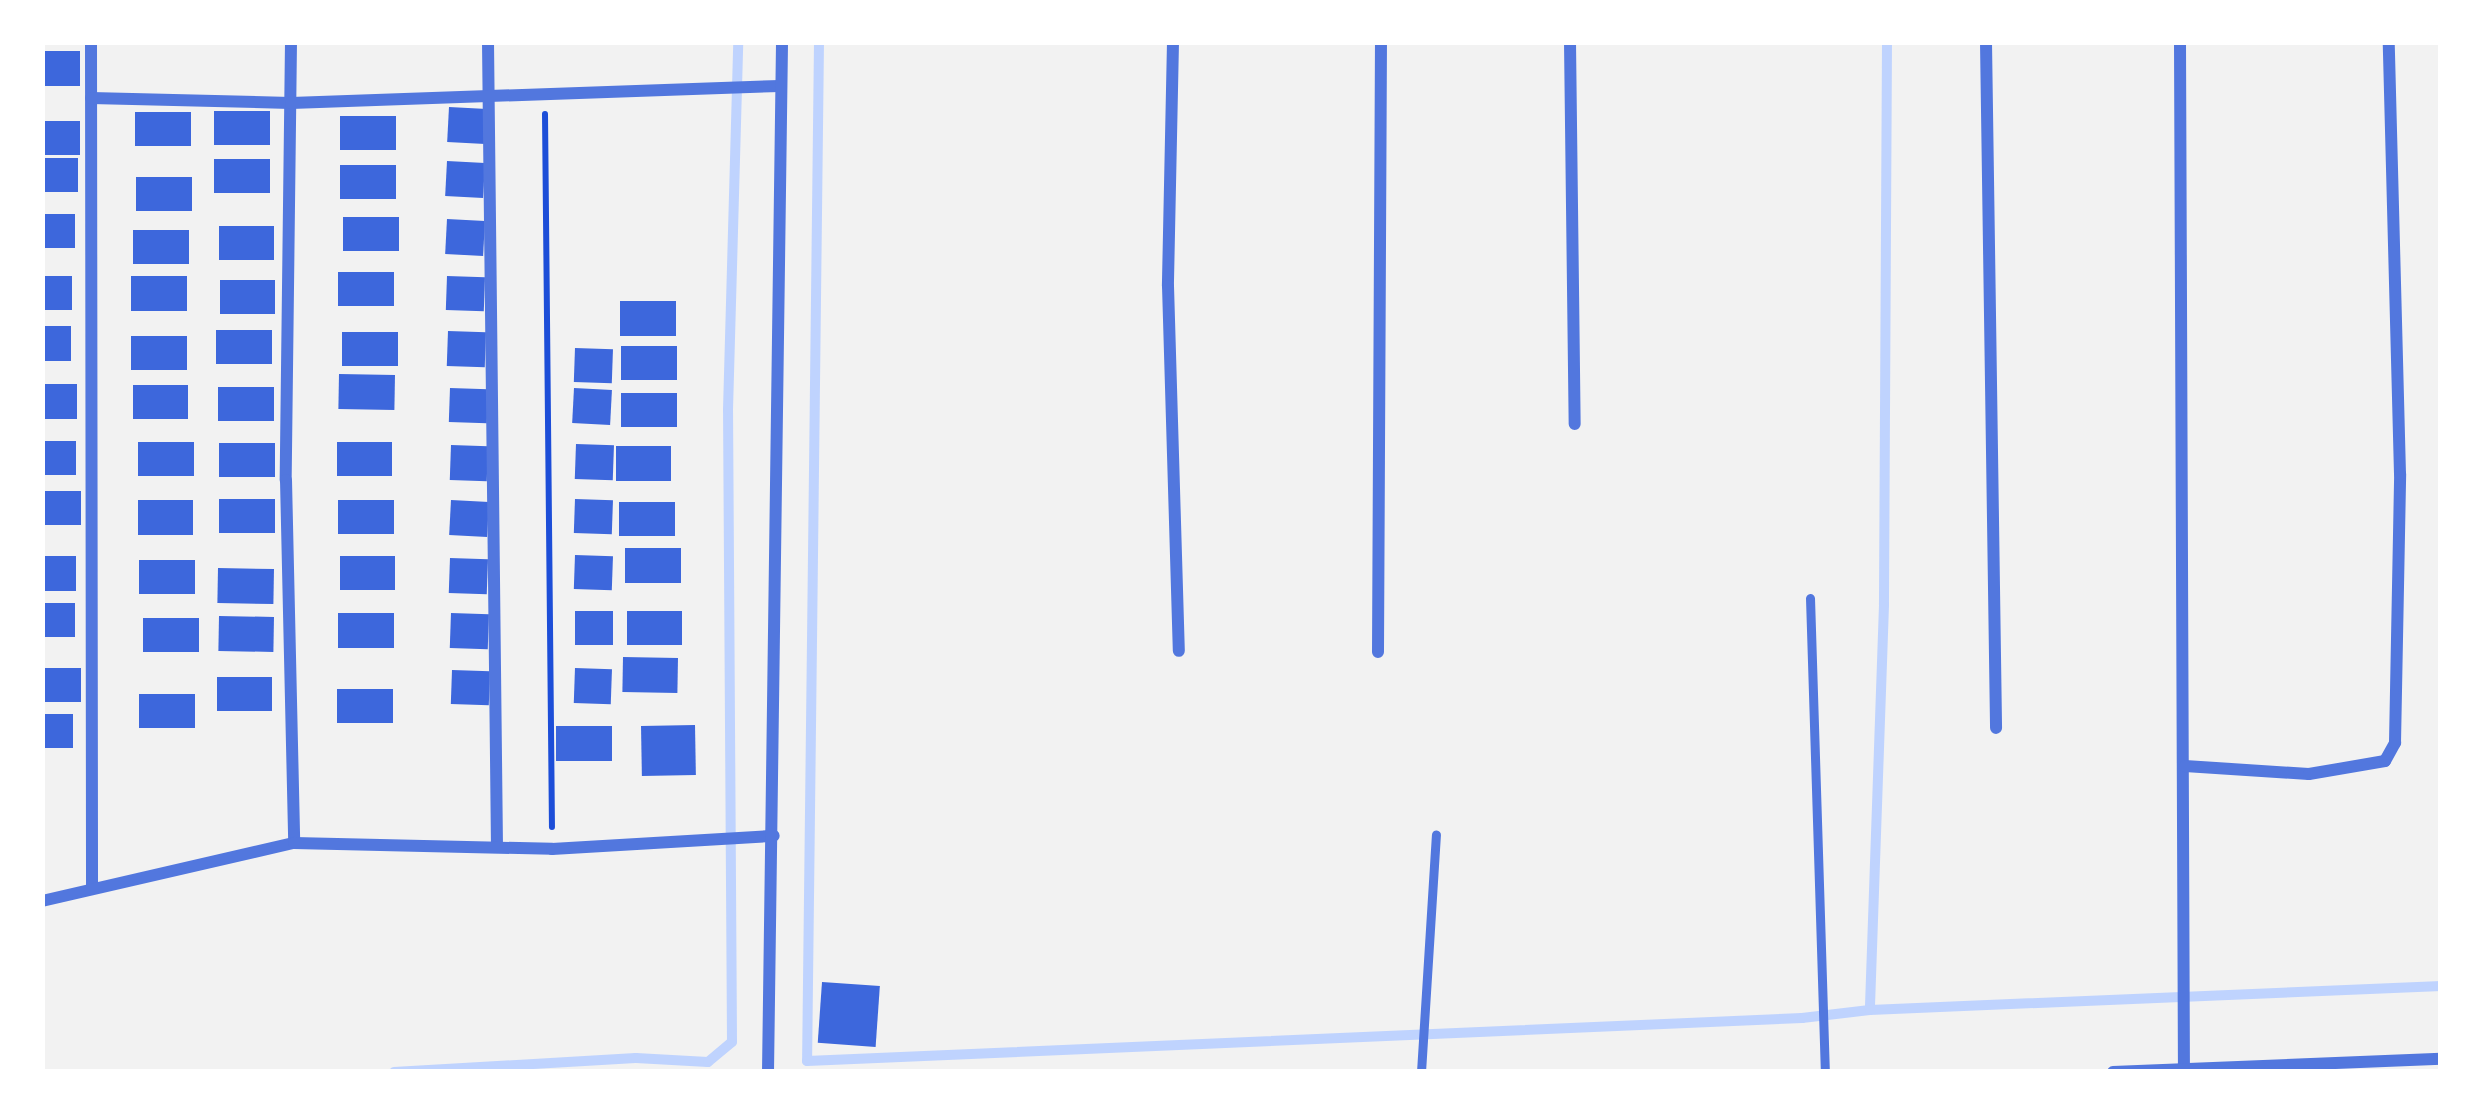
<!DOCTYPE html>
<style>
body{margin:0}
#map{position:relative;width:2483px;height:1114px;overflow:hidden;background:#f2f2f2;font-family:Barlow,sans-serif}
div>[style]{position:absolute}
.stream>*{height:10px;margin:-5px;padding:0 5px;transform-origin:5px;border-radius:5px;background:#bfd3fe}
.building>*{inset:0;background:#3d67dc;transform-origin:0 0}
.path>*{height:6px;margin:-3px;padding:0 3px;transform-origin:3px;border-radius:3px;background:#1d4ed8}
.service>*{height:9px;margin:-4.5px;padding:0 4.5px;transform-origin:4.5px;border-radius:4.5px;background:#5277de}
.minor>*{height:12px;margin:-6px;padding:0 6px;transform-origin:6px;border-radius:6px;background:#5277de}
span{translate:-50% -50%;white-space:nowrap;text-align:center;line-height:1.15;-webkit-text-stroke:9px #fff;paint-order:stroke}
.frame{position:absolute;inset:0;border:45px solid #fff;pointer-events:none}
</style>
<div id="map">
<div class="stream">
<i style="left:819px;top:42px;width:1019px;rotate:90.67deg"></i>
<i style="left:807px;top:1061px;width:996px;rotate:-2.47deg"></i>
<i style="left:1802px;top:1018px;width:68px;rotate:-6.7deg"></i>
<i style="left:1887px;top:42px;width:563px;rotate:90.31deg"></i>
<i style="left:1884px;top:605px;width:405px;rotate:92deg"></i>
<i style="left:1870px;top:1010px;width:572px;rotate:-2.41deg"></i>
<i style="left:394px;top:1072px;width:242px;rotate:-3.3deg"></i>
<i style="left:636px;top:1058px;width:72px;rotate:3.2deg"></i>
<i style="left:708px;top:1062px;width:31px;rotate:-40deg"></i>
<i style="left:732px;top:1042px;width:632px;rotate:-90.36deg"></i>
<i style="left:728px;top:410px;width:368px;rotate:-88.4deg"></i>
</div>
<div class="building">
<i style="left:80px;top:51px;width:35px;height:38px;rotate:90deg"></i>
<i style="left:449px;top:107px;width:38px;height:35px;rotate:3deg"></i>
<i style="left:214px;top:111px;width:56px;height:34px"></i>
<i style="left:135px;top:112px;width:56px;height:34px"></i>
<i style="left:340px;top:116px;width:56px;height:34px"></i>
<i style="left:42px;top:121px;width:38px;height:34px"></i>
<i style="left:42px;top:158px;width:36px;height:34px"></i>
<i style="left:214px;top:159px;width:56px;height:34px"></i>
<i style="left:447px;top:161px;width:38px;height:35px;rotate:3deg"></i>
<i style="left:340px;top:165px;width:56px;height:34px"></i>
<i style="left:136px;top:177px;width:56px;height:34px"></i>
<i style="left:42px;top:214px;width:33px;height:34px"></i>
<i style="left:343px;top:217px;width:56px;height:34px"></i>
<i style="left:447px;top:219px;width:38px;height:35px;rotate:3deg"></i>
<i style="left:219px;top:226px;width:55px;height:34px"></i>
<i style="left:189px;top:230px;width:34px;height:56px;rotate:90deg"></i>
<i style="left:338px;top:272px;width:56px;height:34px"></i>
<i style="left:42px;top:276px;width:30px;height:34px"></i>
<i style="left:131px;top:276px;width:56px;height:35px"></i>
<i style="left:447px;top:276px;width:38px;height:34px;rotate:2deg"></i>
<i style="left:220px;top:280px;width:55px;height:34px"></i>
<i style="left:620px;top:301px;width:56px;height:35px"></i>
<i style="left:42px;top:326px;width:29px;height:35px"></i>
<i style="left:216px;top:330px;width:56px;height:34px"></i>
<i style="left:448px;top:331px;width:38px;height:35px;rotate:2deg"></i>
<i style="left:342px;top:332px;width:56px;height:34px"></i>
<i style="left:131px;top:336px;width:56px;height:34px"></i>
<i style="left:621px;top:346px;width:56px;height:34px"></i>
<i style="left:575px;top:348px;width:38px;height:34px;rotate:2deg"></i>
<i style="left:339px;top:374px;width:56px;height:35px;rotate:1deg"></i>
<i style="left:42px;top:384px;width:35px;height:35px"></i>
<i style="left:133px;top:385px;width:55px;height:34px"></i>
<i style="left:218px;top:387px;width:56px;height:34px"></i>
<i style="left:450px;top:388px;width:38px;height:34px;rotate:2deg"></i>
<i style="left:574px;top:388px;width:38px;height:35px;rotate:3deg"></i>
<i style="left:621px;top:393px;width:56px;height:34px"></i>
<i style="left:42px;top:441px;width:34px;height:34px"></i>
<i style="left:194px;top:442px;width:34px;height:56px;rotate:90deg"></i>
<i style="left:337px;top:442px;width:55px;height:34px"></i>
<i style="left:219px;top:443px;width:56px;height:34px"></i>
<i style="left:576px;top:444px;width:38px;height:35px;rotate:2deg"></i>
<i style="left:451px;top:445px;width:37px;height:35px;rotate:2deg"></i>
<i style="left:616px;top:446px;width:55px;height:35px"></i>
<i style="left:42px;top:491px;width:39px;height:34px"></i>
<i style="left:219px;top:499px;width:56px;height:34px"></i>
<i style="left:575px;top:499px;width:38px;height:34px;rotate:2deg"></i>
<i style="left:138px;top:500px;width:55px;height:35px"></i>
<i style="left:338px;top:500px;width:56px;height:34px"></i>
<i style="left:451px;top:500px;width:38px;height:35px;rotate:3deg"></i>
<i style="left:619px;top:502px;width:56px;height:34px"></i>
<i style="left:625px;top:548px;width:56px;height:35px"></i>
<i style="left:575px;top:555px;width:38px;height:34px;rotate:2deg"></i>
<i style="left:42px;top:556px;width:34px;height:35px"></i>
<i style="left:340px;top:556px;width:55px;height:34px"></i>
<i style="left:450px;top:558px;width:38px;height:35px;rotate:2deg"></i>
<i style="left:139px;top:560px;width:56px;height:34px"></i>
<i style="left:218px;top:568px;width:56px;height:35px;rotate:1deg"></i>
<i style="left:42px;top:603px;width:33px;height:34px"></i>
<i style="left:575px;top:611px;width:38px;height:34px"></i>
<i style="left:627px;top:611px;width:55px;height:34px"></i>
<i style="left:338px;top:613px;width:56px;height:35px"></i>
<i style="left:451px;top:613px;width:38px;height:35px;rotate:2deg"></i>
<i style="left:219px;top:616px;width:55px;height:35px;rotate:1deg"></i>
<i style="left:143px;top:618px;width:56px;height:34px"></i>
<i style="left:623px;top:657px;width:55px;height:35px;rotate:1deg"></i>
<i style="left:42px;top:668px;width:39px;height:34px"></i>
<i style="left:575px;top:668px;width:37px;height:35px;rotate:2deg"></i>
<i style="left:452px;top:670px;width:38px;height:34px;rotate:2deg"></i>
<i style="left:217px;top:677px;width:55px;height:34px"></i>
<i style="left:337px;top:689px;width:56px;height:34px"></i>
<i style="left:139px;top:694px;width:56px;height:34px"></i>
<i style="left:42px;top:714px;width:31px;height:34px"></i>
<i style="left:695px;top:725px;width:50px;height:54px;rotate:89deg"></i>
<i style="left:556px;top:726px;width:56px;height:35px"></i>
<i style="left:822px;top:982px;width:58px;height:61px;rotate:4deg"></i>
</div>
<div class="path">
<i style="left:545px;top:114px;width:713px;rotate:89.44deg"></i>
</div>
<div class="service">
<i style="left:1810px;top:598px;width:474px;rotate:88.2deg"></i>
<i style="left:1421px;top:1072px;width:238px;rotate:-86.4deg"></i>
</div>
<div class="minor">
<i style="left:91px;top:42px;width:845px;rotate:89.93deg"></i>
<i style="left:291px;top:42px;width:438px;rotate:90.7deg"></i>
<i style="left:286px;top:480px;width:363px;rotate:88.7deg"></i>
<i style="left:488px;top:42px;width:803px;rotate:89.36deg"></i>
<i style="left:1173px;top:42px;width:244px;rotate:91.2deg"></i>
<i style="left:1168px;top:286px;width:365px;rotate:88.3deg"></i>
<i style="left:1570px;top:42px;width:382px;rotate:89.3deg"></i>
<i style="left:1986px;top:42px;width:686px;rotate:89.16deg"></i>
<i style="left:2180px;top:42px;width:1026px;rotate:89.78deg"></i>
<i style="left:91px;top:98px;width:200px;rotate:1.4deg"></i>
<i style="left:291px;top:103px;width:489px;rotate:-2deg"></i>
<i style="left:1378px;top:652px;width:610px;rotate:-89.72deg"></i>
<i style="left:2185px;top:766px;width:124px;rotate:3.7deg"></i>
<i style="left:2309px;top:774px;width:77px;rotate:-9.7deg"></i>
<i style="left:2385px;top:761px;width:21px;rotate:-61deg"></i>
<i style="left:2395px;top:743px;width:269px;rotate:-88.9deg"></i>
<i style="left:2400px;top:474px;width:432px;rotate:-91.5deg"></i>
<i style="left:42px;top:901px;width:259px;rotate:-13deg"></i>
<i style="left:294px;top:843px;width:258px;rotate:1.3deg"></i>
<i style="left:552px;top:849px;width:222px;rotate:-3.4deg"></i>
<i style="left:768px;top:1072px;width:1030px;rotate:-89.22deg"></i>
<i style="left:2113px;top:1072px;width:328px;rotate:-2.3deg"></i>
</div>
<div class="frame"></div>
</div>
